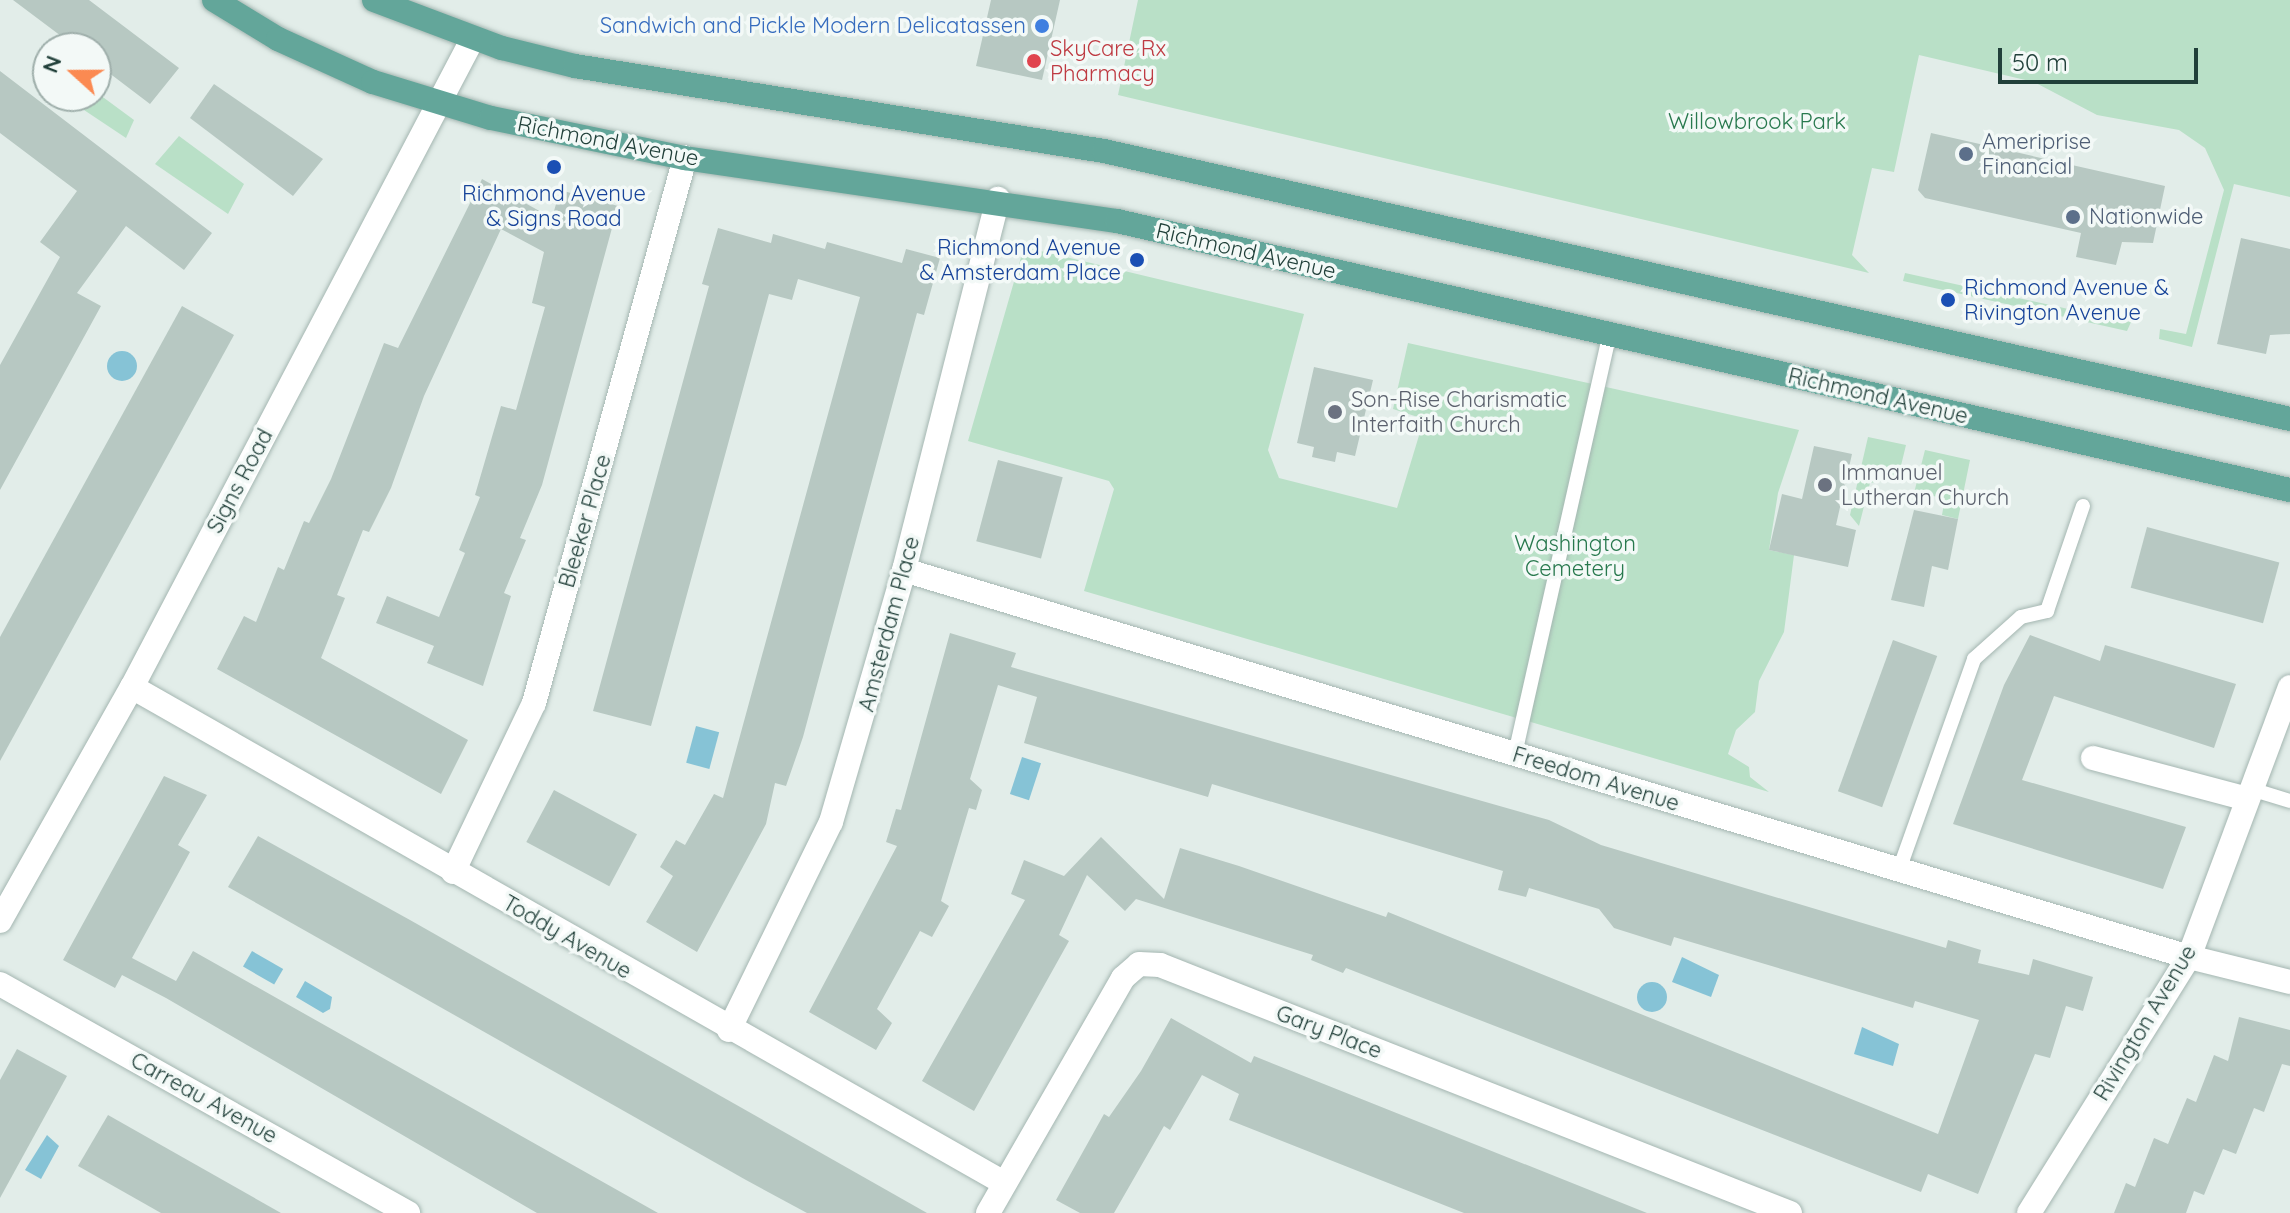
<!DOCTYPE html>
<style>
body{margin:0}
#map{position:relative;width:2290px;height:1213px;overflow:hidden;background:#e2ede9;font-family:Quicksand,sans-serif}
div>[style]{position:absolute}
.green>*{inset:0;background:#b9e0c7}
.water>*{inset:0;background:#86c3d6;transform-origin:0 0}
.round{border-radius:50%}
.building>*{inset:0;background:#b7c8c2;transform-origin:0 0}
.roads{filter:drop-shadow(0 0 2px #a4b6b1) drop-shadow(0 0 2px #a4b6b1)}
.lane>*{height:14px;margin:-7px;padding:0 7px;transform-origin:7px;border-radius:7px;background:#fff}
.street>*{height:24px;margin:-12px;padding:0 12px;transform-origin:12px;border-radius:12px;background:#fff}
.secondary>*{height:24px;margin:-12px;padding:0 12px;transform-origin:12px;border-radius:12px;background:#fff}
.primary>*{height:24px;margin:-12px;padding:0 12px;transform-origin:12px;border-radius:12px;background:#63a69a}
.dots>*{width:22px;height:22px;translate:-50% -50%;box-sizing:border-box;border:4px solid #f3f9f7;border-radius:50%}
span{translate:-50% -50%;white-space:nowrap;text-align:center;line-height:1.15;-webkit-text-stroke:7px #f3f9f7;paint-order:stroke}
.shop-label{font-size:22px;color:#366cbe}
.right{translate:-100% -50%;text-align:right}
.health-label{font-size:22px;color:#be3a42}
.left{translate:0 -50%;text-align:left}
.park-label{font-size:22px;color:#28794e}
.street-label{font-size:22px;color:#21403a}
.service-label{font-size:22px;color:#4e5e75}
.transit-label{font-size:22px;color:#164399}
.worship-label{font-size:22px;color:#5b616d}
.north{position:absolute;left:32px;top:32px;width:80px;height:80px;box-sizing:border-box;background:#f3f9f7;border:2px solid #9fafab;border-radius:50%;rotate:291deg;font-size:22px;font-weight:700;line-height:32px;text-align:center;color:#21403a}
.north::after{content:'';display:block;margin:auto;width:28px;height:36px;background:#fb8a52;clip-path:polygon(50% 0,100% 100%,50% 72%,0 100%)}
.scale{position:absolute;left:1998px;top:48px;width:200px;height:36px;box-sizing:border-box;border:4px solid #21403a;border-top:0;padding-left:10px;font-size:24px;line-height:28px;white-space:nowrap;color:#21403a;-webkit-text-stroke:6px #f3f9f7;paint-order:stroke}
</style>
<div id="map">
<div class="green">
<i style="clip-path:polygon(1138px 0,2290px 0,2290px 197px,2234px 184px,2192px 347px,2159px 339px,2160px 329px,2186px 334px,2224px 190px,2205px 148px,2179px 130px,2097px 115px,2034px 82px,1919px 55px,1894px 172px,1872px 168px,1852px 255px,1869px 273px,1118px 95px)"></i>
<i style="clip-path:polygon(96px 92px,134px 120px,126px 138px,63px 96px)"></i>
<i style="clip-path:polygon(179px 136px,244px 184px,228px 214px,155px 164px)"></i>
<i style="clip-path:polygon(1024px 247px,1304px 314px,1268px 450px,1279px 478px,1397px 508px,1424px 419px,1393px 409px,1408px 343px,1799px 430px,1778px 493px,1769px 550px,1794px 555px,1784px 632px,1759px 681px,1755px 712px,1736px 730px,1728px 754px,1749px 767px,1750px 777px,1769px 792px,1084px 591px,1114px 489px,1109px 481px,968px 441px)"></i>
<i style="clip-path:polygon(1905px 273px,2073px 310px,2131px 322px,2127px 331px,1903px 281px)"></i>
<i style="clip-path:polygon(1868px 437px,1906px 445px,1898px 478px,1870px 483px,1859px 526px,1850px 515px)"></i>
<i style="clip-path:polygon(1925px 450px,1970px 460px,1958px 519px,1942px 515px,1945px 498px,1914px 493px)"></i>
</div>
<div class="water">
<i class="round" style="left:107px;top:351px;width:30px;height:30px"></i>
<i style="left:696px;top:726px;width:24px;height:38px;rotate:15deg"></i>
<i style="left:1022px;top:757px;width:20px;height:39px;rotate:18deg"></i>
<i style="left:252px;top:951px;width:36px;height:18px;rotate:30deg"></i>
<i style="clip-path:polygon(1682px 957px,1719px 975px,1711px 997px,1672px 982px)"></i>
<i style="clip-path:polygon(305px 981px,332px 997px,330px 1009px,323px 1013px,296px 997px)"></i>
<i class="round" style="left:1637px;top:982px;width:30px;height:30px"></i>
<i style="clip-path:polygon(1862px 1027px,1899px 1044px,1893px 1066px,1854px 1054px)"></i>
<i style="clip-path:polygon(47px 1135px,59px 1146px,41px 1179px,25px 1170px)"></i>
</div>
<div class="building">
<i style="clip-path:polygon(13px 0,89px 0,179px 68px,150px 104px,96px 63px,96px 48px,77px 48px)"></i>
<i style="clip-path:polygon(991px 0,1060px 0,1042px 80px,976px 66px)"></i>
<i style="clip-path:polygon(0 71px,212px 233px,184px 270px,126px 226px,77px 293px,101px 306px,0 490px,0 365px,60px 257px,40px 242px,77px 191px,0 133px)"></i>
<i style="clip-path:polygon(214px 84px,323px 159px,293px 196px,190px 118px)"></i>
<i style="clip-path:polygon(1931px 133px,2165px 186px,2153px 243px,2122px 242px,2116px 265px,2076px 257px,2081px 233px,1925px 198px,1918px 190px)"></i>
<i style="clip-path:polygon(482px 179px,552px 218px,560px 190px,618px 206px,542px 485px,520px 538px,526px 540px,504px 593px,511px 596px,483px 686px,427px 663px,434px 646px,376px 623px,387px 596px,439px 617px,465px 553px,459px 550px,480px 497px,475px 495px,501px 406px,516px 410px,545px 307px,532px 303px,544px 252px,501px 229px,424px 396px,391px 488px,369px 532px,363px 530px,337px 595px,345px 598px,321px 658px,468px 740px,441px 794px,217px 669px,244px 616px,256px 622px,278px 567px,284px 570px,304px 521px,309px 523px,331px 479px,384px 343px,398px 348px)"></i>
<i style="clip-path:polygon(718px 228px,771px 243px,773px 234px,825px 249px,827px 242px,902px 263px,906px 249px,940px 258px,924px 315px,917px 313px,803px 737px,786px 786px,775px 783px,766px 824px,697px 952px,646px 922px,673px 876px,660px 867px,676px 840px,685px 845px,714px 794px,723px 798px,860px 297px,798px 279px,792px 300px,769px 294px,651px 726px,593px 711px,709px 286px,702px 284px)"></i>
<i style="clip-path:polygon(2241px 238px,2290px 249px,2290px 334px,2270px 335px,2266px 354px,2217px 344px)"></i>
<i style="clip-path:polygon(182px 306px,234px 335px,0 761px,0 637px)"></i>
<i style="clip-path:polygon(1314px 367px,1373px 380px,1355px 456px,1337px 452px,1335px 462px,1312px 457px,1314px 447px,1297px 443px)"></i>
<i style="clip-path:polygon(1814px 446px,1852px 454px,1836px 525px,1856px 530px,1848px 567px,1769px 550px,1782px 494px,1802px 499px)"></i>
<i style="left:998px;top:460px;width:67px;height:84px;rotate:15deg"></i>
<i style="clip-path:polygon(1914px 510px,1958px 519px,1948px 570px,1932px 566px,1924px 607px,1891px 600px)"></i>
<i style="left:2147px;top:527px;width:137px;height:63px;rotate:15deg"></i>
<i style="clip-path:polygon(950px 633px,1016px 653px,1011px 667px,1549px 820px,1601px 845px,1946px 948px,1948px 940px,1981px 950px,1978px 963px,2029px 975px,2033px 959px,2093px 977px,2083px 1011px,2066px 1006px,2050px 1058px,2035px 1054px,1978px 1194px,1928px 1174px,1921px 1192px,1346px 968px,1343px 973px,1311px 960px,1313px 955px,1136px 899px,1125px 911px,1087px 875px,1059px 935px,1069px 941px,974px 1111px,922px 1081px,1025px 900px,1011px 894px,1024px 860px,1064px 876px,1101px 837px,1164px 899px,1180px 848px,1239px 866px,1386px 917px,1388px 912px,1938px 1134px,1979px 1020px,1915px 1001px,1913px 1008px,1674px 937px,1671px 946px,1614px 928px,1599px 909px,1529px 888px,1526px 897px,1498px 890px,1503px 871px,1212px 784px,1208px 797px,1024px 743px,1037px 697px,998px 685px,970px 779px,982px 790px,976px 810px,969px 808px,941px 901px,949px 906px,932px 937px,920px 931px,877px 1009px,892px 1023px,876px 1050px,809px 1012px,897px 846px,886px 842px,896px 809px,901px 810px)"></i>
<i style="clip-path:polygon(2030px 635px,2100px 661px,2105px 645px,2236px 684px,2214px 748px,2054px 696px,2022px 780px,2186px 827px,2163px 889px,1953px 824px,2004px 685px)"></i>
<i style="left:1893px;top:640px;width:47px;height:161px;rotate:20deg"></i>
<i style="clip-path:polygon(164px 776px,207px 795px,178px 845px,190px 852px,132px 958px,176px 981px,193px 951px,658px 1213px,537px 1213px,166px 998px,122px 975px,115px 988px,63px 960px)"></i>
<i style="left:554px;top:790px;width:94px;height:59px;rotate:28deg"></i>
<i style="clip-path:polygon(258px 836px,410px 920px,927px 1213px,807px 1213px,746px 1180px,228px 887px)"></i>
<i style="clip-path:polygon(2239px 1017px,2290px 1030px,2290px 1066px,2282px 1064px,2264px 1112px,2254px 1108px,2236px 1154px,2223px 1149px,2204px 1195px,2194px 1191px,2186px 1213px,2114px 1213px,2126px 1183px,2135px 1187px,2154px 1138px,2168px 1144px,2187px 1098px,2196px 1102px,2214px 1055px,2228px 1061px)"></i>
<i style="clip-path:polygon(1171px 1018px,1251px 1063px,1254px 1056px,1647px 1213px,1464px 1213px,1229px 1120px,1239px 1094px,1202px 1075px,1170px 1130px,1164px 1126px,1114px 1213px,1080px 1213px,1056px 1200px,1104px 1114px,1109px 1117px,1141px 1071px)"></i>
<i style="clip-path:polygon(17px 1049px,67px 1076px,0 1198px,0 1080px)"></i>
<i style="clip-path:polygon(108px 1115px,161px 1145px,281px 1213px,161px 1213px,78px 1166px)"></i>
</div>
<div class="roads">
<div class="lane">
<i style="left:1515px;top:754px;width:431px;rotate:-77.3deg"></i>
<i style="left:2251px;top:789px;width:41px;rotate:17.1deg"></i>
<i style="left:1899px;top:870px;width:224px;rotate:-70.4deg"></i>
<i style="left:1974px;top:659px;width:63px;rotate:-41.8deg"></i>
<i style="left:2021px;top:617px;width:27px;rotate:-13deg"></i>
<i style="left:2047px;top:611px;width:111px;rotate:-71.1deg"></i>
</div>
<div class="street">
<i style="left:904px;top:570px;width:1342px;rotate:16.76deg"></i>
<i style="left:2189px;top:957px;width:104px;rotate:13.9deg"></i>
<i style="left:132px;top:687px;width:1003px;rotate:29.63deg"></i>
<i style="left:2093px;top:758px;width:159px;rotate:14.9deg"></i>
<i style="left:453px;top:872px;width:187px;rotate:-64.4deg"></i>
<i style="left:534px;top:703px;width:566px;rotate:-74.51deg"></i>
<i style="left:0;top:984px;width:468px;rotate:29.3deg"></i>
<i style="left:729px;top:1030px;width:232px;rotate:-63.9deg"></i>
<i style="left:831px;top:822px;width:262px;rotate:-73.8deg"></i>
<i style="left:904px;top:570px;width:383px;rotate:-75.8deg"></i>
<i style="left:988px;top:1213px;width:271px;rotate:-60.1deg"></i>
<i style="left:1123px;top:978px;width:21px;rotate:-41deg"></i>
<i style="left:1139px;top:964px;width:21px;rotate:3deg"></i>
<i style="left:1160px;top:965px;width:677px;rotate:21.49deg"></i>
<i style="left:2029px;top:1213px;width:302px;rotate:-58deg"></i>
<i style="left:2189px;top:957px;width:288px;rotate:-69.5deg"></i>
</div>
<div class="secondary">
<i style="left:0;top:921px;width:269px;rotate:-60.6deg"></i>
<i style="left:132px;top:687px;width:733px;rotate:-62.28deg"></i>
</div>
<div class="primary">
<i style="left:214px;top:0;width:75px;rotate:31.4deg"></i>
<i style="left:278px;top:39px;width:104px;rotate:24.4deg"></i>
<i style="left:373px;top:82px;width:123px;rotate:17deg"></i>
<i style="left:491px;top:118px;width:198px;rotate:11.7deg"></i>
<i style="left:685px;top:158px;width:437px;rotate:8.3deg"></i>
<i style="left:1117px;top:221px;width:1203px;rotate:12.92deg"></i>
<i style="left:374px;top:0;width:137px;rotate:20.6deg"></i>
<i style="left:502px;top:48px;width:75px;rotate:13.9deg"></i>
<i style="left:575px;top:66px;width:536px;rotate:9.13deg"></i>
<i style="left:1104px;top:151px;width:1216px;rotate:12.73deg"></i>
</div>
</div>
<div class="dots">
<i style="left:1042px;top:26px;background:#3f7fe0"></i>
<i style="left:1034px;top:61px;background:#e0444e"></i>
<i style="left:1966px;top:154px;background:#5c6f8a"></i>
<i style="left:554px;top:167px;background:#1a4fb4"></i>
<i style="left:2073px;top:217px;background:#5c6f8a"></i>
<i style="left:1137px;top:260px;background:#1a4fb4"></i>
<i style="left:1948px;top:300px;background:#1a4fb4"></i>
<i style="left:1335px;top:412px;background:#6b7280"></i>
<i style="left:1825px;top:485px;background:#6b7280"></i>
</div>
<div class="shop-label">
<span class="right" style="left:1026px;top:26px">Sandwich and Pickle Modern Delicatassen</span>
</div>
<div class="health-label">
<span class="left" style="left:1050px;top:61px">SkyCare Rx<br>Pharmacy</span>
</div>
<div class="park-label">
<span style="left:1757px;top:122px">Willowbrook Park</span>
<span style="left:1575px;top:556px">Washington<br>Cemetery</span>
</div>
<div class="street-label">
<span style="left:608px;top:141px;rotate:11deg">Richmond Avenue</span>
<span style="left:1246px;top:251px;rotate:13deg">Richmond Avenue</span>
<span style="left:1878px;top:396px;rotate:13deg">Richmond Avenue</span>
<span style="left:240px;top:481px;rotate:-62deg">Signs Road</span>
<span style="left:585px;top:521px;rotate:-74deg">Bleeker Place</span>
<span style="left:889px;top:624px;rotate:-75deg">Amsterdam Place</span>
<span style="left:1596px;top:779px;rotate:17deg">Freedom Avenue</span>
<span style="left:567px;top:937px;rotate:30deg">Toddy Avenue</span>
<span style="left:2145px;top:1023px;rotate:-59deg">Rivington Avenue</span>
<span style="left:1329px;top:1032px;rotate:21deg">Gary Place</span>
<span style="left:204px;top:1098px;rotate:29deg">Carreau Avenue</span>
</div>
<div class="service-label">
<span class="left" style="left:1982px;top:154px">Ameriprise<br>Financial</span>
<span class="left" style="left:2089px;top:217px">Nationwide</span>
</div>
<div class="transit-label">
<span style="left:554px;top:206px">Richmond Avenue<br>&amp; Signs Road</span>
<span class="right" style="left:1121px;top:260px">Richmond Avenue<br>&amp; Amsterdam Place</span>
<span class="left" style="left:1964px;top:300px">Richmond Avenue &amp;<br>Rivington Avenue</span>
</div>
<div class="worship-label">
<span class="left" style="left:1351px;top:412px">Son-Rise Charismatic<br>Interfaith Church</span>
<span class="left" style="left:1841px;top:485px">Immanuel<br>Lutheran Church</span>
</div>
<div class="north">N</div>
<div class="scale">50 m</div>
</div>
